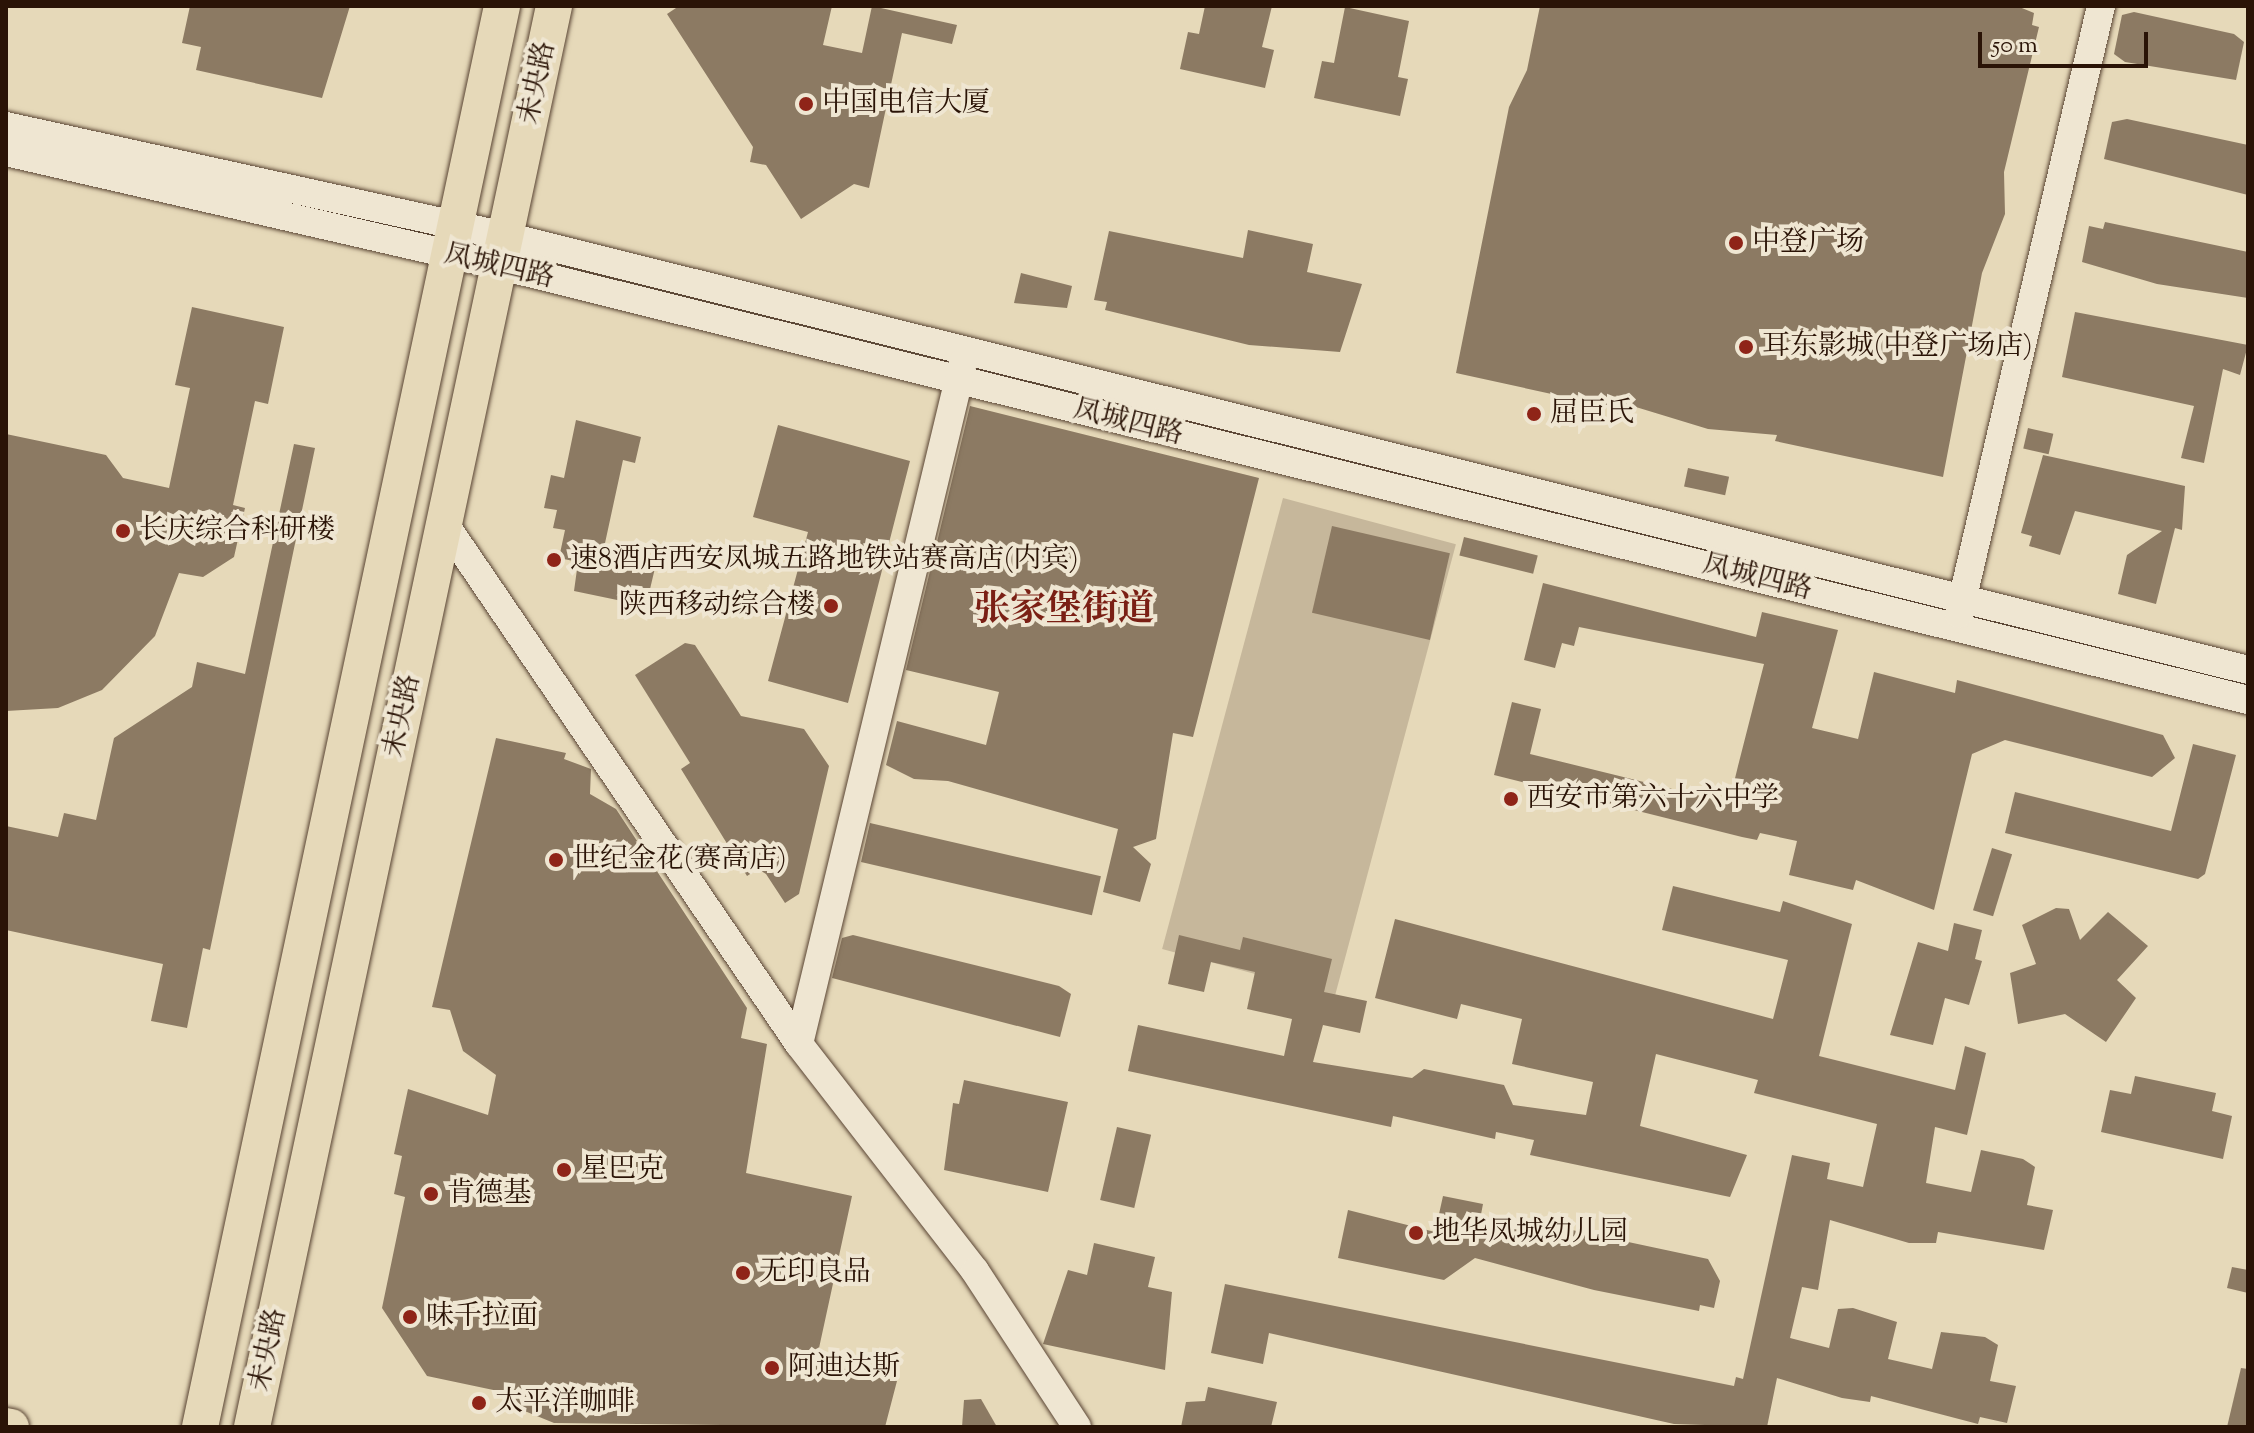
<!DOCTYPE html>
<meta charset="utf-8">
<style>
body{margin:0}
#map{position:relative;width:2254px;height:1433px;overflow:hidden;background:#e6d9b9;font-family:"Sorts Mill Goudy","Noto Serif SC",serif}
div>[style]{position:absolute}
.green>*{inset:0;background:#c6b79b;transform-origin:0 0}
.building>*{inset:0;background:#8c7a63;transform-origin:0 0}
.roads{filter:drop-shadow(0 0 2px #594433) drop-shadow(0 0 2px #594433)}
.minor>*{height:28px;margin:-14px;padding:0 14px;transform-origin:14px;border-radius:14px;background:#efe6d2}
.major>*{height:36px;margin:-18px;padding:0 18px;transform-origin:18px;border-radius:18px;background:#e6d9b9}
.dots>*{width:22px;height:22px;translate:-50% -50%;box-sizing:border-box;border:4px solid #efe6d2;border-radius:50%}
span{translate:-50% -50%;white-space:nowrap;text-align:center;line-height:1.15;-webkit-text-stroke:8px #efe6d2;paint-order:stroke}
.street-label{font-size:28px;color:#2a1306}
.poi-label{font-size:28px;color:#2a1306}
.left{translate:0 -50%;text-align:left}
.right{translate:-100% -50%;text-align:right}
.district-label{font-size:36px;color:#7a1f14;font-weight:700}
.frame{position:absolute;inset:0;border:8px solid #2a1306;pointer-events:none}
.scale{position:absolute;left:1978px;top:32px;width:170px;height:36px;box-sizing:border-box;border:4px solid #2a1306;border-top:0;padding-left:10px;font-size:24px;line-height:28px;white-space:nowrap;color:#2a1306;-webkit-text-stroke:6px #efe6d2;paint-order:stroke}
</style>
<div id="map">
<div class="green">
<i style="left:1283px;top:498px;width:179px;height:467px;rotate:15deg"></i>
</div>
<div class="building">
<i style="clip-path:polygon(190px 6px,350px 6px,322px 98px,196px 70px,201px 47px,182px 43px)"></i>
<i style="clip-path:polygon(679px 6px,832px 6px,823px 45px,862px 53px,872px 6px,957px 25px,952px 44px,902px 33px,869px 188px,854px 184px,801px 219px,766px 165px,750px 162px,753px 147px,667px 14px)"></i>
<i style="clip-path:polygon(1205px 6px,1272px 6px,1262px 47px,1274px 50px,1265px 88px,1180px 69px,1188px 32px,1199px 34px)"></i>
<i style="clip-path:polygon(1540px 6px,2017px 6px,2034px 13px,2032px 25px,2039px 27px,2004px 172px,2005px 214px,1982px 273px,1943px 477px,1775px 441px,1777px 435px,1708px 429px,1626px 404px,1625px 410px,1456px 373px,1509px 107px,1527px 70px)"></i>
<i style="clip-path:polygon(1345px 7px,1409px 21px,1398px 77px,1408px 79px,1400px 116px,1314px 98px,1322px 61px,1334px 63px)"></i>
<i style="clip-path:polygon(2134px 12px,2234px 34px,2244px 42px,2236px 80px,2125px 62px,2114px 54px,2122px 15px)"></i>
<i style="clip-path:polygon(2127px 119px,2248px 145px,2248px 195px,2104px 159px,2112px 122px)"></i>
<i style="clip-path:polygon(2105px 222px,2248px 252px,2248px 298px,2157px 284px,2082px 262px,2089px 226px,2103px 229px)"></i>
<i style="clip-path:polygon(1248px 230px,1313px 244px,1307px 272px,1362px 284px,1340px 352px,1249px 345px,1105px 310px,1107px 302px,1094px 300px,1109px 231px,1243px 258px)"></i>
<i style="clip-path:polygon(1021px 273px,1072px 286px,1067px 308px,1014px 303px)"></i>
<i style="clip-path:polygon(192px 307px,284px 327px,268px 404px,255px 401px,233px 505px,245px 508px,234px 557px,203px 577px,179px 573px,155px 636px,102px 690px,58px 708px,6px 711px,6px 434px,106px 455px,123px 478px,169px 488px,190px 388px,175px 385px)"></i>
<i style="clip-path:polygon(2075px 312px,2248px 345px,2240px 375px,2223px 369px,2204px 463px,2181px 458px,2194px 406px,2062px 377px)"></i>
<i style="clip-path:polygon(970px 406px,1259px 478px,1193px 737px,1173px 733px,1156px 839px,1133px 847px,1151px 864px,1140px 902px,1103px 892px,1118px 829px,948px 781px,914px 779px,886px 765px,897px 721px,986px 745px,999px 692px,906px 670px)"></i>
<i style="clip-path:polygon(576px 420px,641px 437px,635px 463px,623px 460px,602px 557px,655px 568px,646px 606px,574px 591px,578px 562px,559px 558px,565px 530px,553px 528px,557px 510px,544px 508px,551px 475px,564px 478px)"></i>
<i style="clip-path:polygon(778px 425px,910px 461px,848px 703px,768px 681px,808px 532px,753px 517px)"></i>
<i style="left:2028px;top:428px;width:26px;height:21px;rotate:13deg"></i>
<i style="clip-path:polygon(294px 444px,315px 448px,210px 950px,203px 948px,187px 1028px,151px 1021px,163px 964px,6px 930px,6px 826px,58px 837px,64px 813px,96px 820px,114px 738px,192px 687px,197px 662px,245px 674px)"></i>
<i style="clip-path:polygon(2043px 455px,2185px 486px,2182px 530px,2175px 528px,2156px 604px,2118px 594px,2127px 555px,2162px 531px,2075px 511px,2060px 555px,2029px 546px,2032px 536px,2021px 533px)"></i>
<i style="left:1688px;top:468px;width:42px;height:19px;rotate:12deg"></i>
<i style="left:1332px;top:526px;width:121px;height:89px;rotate:13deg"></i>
<i style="left:1464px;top:537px;width:76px;height:19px;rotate:14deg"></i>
<i style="clip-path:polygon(1543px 583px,1756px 637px,1762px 612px,1838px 630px,1812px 728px,1858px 739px,1874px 672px,1955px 693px,1957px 680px,2163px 735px,2175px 758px,2152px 777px,2005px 740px,1972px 754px,1934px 910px,1856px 880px,1853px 890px,1789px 875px,1797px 841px,1760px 833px,1757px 840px,1742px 837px,1494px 775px,1512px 702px,1541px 709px,1530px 754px,1729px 803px,1738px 766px,1764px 664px,1579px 627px,1574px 646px,1562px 643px,1555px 668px,1524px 660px)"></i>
<i style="clip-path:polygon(685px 643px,695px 645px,741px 716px,804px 729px,829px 766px,799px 894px,785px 903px,766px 874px,758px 869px,747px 876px,681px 769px,690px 763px,635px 675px)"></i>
<i style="clip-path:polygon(496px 738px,566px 753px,564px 759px,591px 769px,590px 794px,616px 809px,747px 1008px,741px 1038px,767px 1044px,746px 1173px,852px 1196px,816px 1362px,897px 1381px,885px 1427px,554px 1423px,510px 1405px,512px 1394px,427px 1376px,382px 1308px,405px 1197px,394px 1194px,402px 1156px,394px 1154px,408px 1089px,488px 1115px,496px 1075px,463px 1051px,450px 1010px,432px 1007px)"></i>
<i style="clip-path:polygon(2193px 744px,2236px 755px,2205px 874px,2198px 879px,2005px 833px,2015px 792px,2171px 831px)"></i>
<i style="left:870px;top:823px;width:237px;height:40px;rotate:13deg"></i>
<i style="left:1992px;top:848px;width:21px;height:65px;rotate:17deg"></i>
<i style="clip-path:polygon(1673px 886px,1780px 912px,1783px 901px,1852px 924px,1819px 1056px,1955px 1090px,1965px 1046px,1986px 1053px,1967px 1135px,1935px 1127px,1926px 1183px,1971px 1192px,1981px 1150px,2023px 1159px,2035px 1167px,2027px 1205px,2053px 1210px,2044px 1250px,1938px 1232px,1936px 1243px,1909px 1243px,1830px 1220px,1818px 1290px,1802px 1287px,1790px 1338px,1829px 1348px,1838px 1309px,1853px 1308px,1897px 1322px,1888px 1359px,1932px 1369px,1941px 1332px,1985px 1337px,1998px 1345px,1990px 1381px,2016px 1386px,2007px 1423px,1980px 1417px,1978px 1424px,1871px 1396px,1870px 1402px,1842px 1398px,1777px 1378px,1767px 1427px,1674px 1424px,1269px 1333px,1263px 1364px,1211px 1353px,1225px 1284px,1734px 1386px,1736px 1377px,1743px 1379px,1792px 1155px,1830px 1163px,1827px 1179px,1863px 1187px,1877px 1124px,1754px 1093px,1758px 1080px,1656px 1054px,1640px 1126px,1747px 1155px,1730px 1197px,1530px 1155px,1534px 1140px,1496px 1132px,1495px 1139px,1393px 1116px,1391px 1127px,1128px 1071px,1138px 1025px,1284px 1056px,1292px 1019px,1247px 1009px,1255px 972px,1211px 962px,1204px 992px,1168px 984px,1179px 935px,1240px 950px,1243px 937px,1332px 959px,1324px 992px,1367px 1001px,1360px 1033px,1323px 1025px,1313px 1062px,1412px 1078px,1424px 1069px,1504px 1085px,1513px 1105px,1586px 1115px,1593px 1082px,1512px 1064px,1522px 1019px,1461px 1004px,1457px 1019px,1375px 998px,1395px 919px,1773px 1019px,1788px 960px,1662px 930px)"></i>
<i style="clip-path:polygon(2056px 908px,2069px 909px,2080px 940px,2108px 912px,2148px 946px,2117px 980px,2136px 998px,2106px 1042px,2065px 1014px,2018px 1024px,2010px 973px,2036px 964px,2022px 925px)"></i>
<i style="clip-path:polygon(1954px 923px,1982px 930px,1975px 959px,1982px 961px,1969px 1005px,1945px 998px,1933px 1045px,1890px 1035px,1918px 942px,1948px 951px)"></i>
<i style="clip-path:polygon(853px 935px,1059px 986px,1071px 994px,1060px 1037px,832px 978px,842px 938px)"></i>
<i style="clip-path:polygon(2135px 1076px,2216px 1093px,2212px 1111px,2232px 1116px,2223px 1159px,2101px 1132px,2110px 1090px,2131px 1094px)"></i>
<i style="clip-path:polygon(964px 1080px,1068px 1102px,1048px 1192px,944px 1170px,953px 1103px,959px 1104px)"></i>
<i style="left:1117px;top:1127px;width:35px;height:75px;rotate:13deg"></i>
<i style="clip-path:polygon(1443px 1196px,1483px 1204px,1478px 1230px,1511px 1237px,1514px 1223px,1525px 1220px,1708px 1259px,1720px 1281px,1714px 1308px,1700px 1305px,1699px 1311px,1594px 1290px,1475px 1258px,1444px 1280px,1338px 1258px,1348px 1210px,1435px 1232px)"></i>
<i style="clip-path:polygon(1094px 1243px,1155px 1257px,1148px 1287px,1172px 1292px,1165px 1370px,1043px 1344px,1068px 1270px,1087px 1275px)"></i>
<i style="clip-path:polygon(2232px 1267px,2248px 1270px,2248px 1293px,2227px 1288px)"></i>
<i style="clip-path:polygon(2241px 1368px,2248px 1369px,2248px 1427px,2227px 1427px)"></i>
<i style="clip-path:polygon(1208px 1387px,1277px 1402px,1271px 1427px,1181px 1427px,1186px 1402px,1205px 1401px)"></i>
<i style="clip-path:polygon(981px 1399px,997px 1427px,962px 1427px,964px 1400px)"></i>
</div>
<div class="roads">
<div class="minor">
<i style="left:6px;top:126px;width:511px;rotate:12.43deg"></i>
<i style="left:505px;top:236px;width:1796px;rotate:13.98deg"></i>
<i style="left:6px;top:152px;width:504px;rotate:12.96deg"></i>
<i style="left:497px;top:265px;width:1804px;rotate:13.95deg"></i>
<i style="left:444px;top:523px;width:630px;rotate:55.73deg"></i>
<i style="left:799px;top:1044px;width:287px;rotate:52.2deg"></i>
<i style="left:975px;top:1271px;width:186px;rotate:56.8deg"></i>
<i style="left:1959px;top:614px;width:624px;rotate:-76.85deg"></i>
<i style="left:799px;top:1044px;width:701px;rotate:-76.48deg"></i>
</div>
<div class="major">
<i style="left:6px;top:1426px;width:5px;rotate:11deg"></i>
<i style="left:200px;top:1427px;width:1453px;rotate:-78deg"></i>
<i style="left:252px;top:1427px;width:1453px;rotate:-78deg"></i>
</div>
</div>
<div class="dots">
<i style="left:806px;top:104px;background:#8f2418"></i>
<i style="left:1736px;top:243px;background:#8f2418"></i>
<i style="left:1746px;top:347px;background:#8f2418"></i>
<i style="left:1534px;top:414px;background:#8f2418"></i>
<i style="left:123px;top:531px;background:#8f2418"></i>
<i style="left:554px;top:560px;background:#8f2418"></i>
<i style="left:831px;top:606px;background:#8f2418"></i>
<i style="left:1511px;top:799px;background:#8f2418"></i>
<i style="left:556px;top:860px;background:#8f2418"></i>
<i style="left:564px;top:1170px;background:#8f2418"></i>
<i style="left:431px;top:1194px;background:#8f2418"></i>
<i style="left:1416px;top:1233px;background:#8f2418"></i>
<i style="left:743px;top:1273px;background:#8f2418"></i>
<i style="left:410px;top:1317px;background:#8f2418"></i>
<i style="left:772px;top:1368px;background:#8f2418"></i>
<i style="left:479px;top:1403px;background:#8f2418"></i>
</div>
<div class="street-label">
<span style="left:538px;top:83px;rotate:-78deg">未央路</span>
<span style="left:499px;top:267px;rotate:13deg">凤城四路</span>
<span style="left:1128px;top:423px;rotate:14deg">凤城四路</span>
<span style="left:1757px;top:578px;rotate:14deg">凤城四路</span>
<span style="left:403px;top:716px;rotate:-78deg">未央路</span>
<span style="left:269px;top:1350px;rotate:-78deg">未央路</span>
</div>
<div class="poi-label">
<span class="left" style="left:822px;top:104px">中国电信大厦</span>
<span class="left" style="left:1752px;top:243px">中登广场</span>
<span class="left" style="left:1762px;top:347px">耳东影城(中登广场店)</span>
<span class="left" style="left:1550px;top:414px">屈臣氏</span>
<span class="left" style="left:139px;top:531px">长庆综合科研楼</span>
<span class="left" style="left:570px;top:560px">速8酒店西安凤城五路地铁站赛高店(内宾)</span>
<span class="right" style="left:815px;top:606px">陕西移动综合楼</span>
<span class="left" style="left:1527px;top:799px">西安市第六十六中学</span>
<span class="left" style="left:572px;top:860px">世纪金花(赛高店)</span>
<span class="left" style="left:580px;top:1170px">星巴克</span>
<span class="left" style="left:447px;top:1194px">肯德基</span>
<span class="left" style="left:1432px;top:1233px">地华凤城幼儿园</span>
<span class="left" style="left:759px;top:1273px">无印良品</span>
<span class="left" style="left:426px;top:1317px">味千拉面</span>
<span class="left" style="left:788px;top:1368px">阿迪达斯</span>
<span class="left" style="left:495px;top:1403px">太平洋咖啡</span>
</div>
<div class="district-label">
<span style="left:1064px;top:612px">张家堡街道</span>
</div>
<div class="frame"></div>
<div class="scale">50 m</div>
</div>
